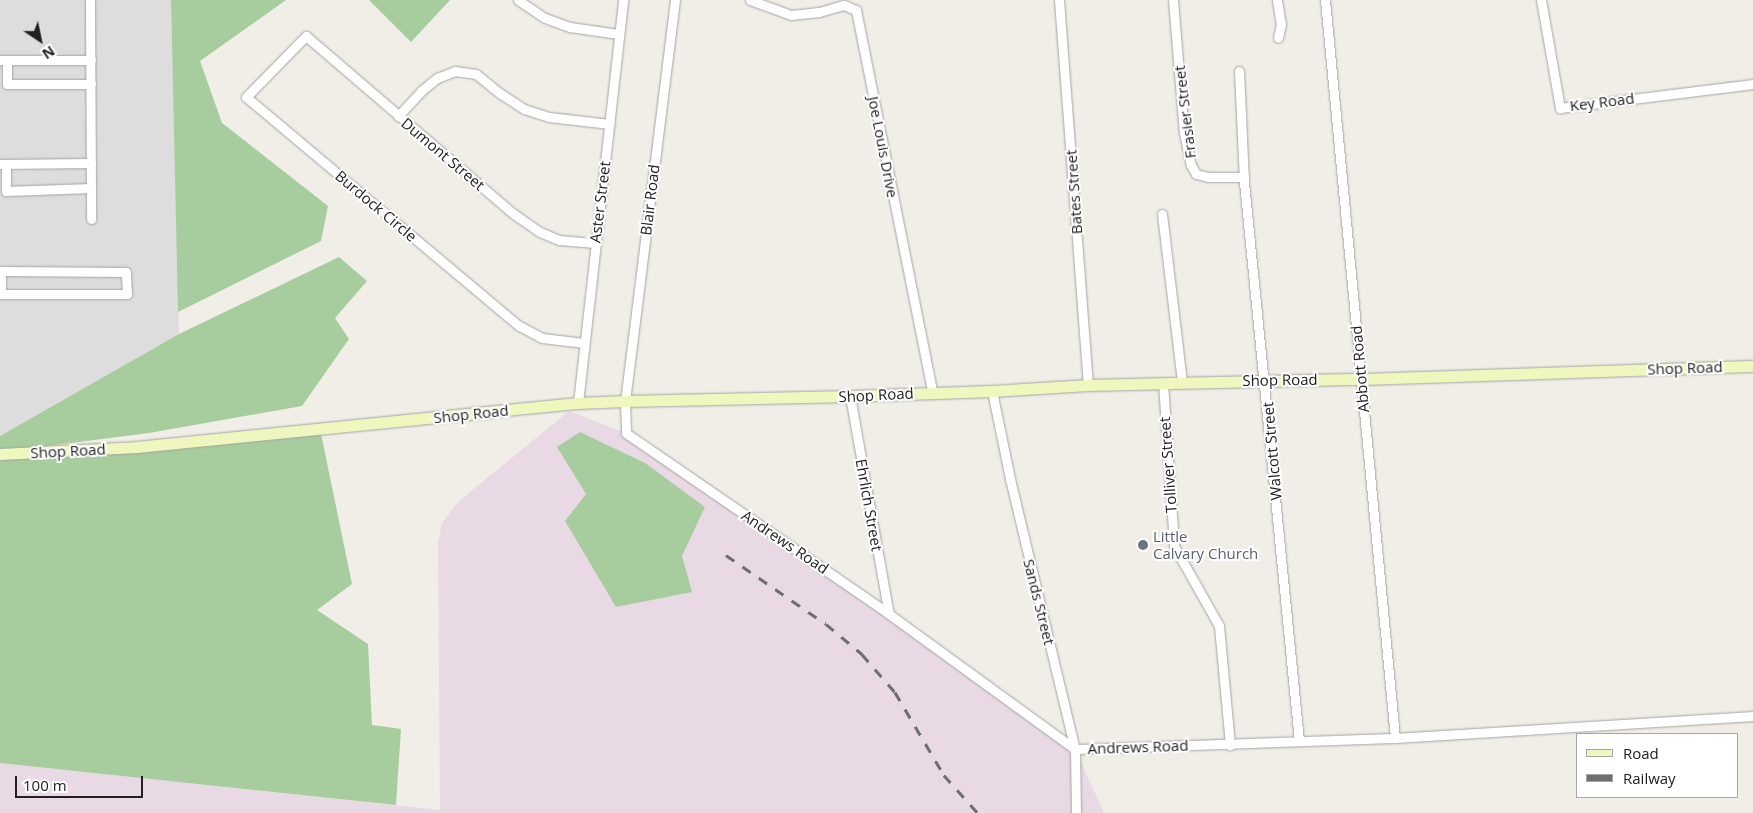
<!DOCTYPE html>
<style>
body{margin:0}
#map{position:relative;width:1753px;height:813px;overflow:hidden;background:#f0eee7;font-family:"Open Sans",sans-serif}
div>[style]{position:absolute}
.residential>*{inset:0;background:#dedddd}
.industrial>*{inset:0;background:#e9d9e4}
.forest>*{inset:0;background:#a7cd9e}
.roads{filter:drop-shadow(0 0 1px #a4a4a4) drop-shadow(0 0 1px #a4a4a4)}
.street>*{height:9px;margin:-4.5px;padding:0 4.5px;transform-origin:4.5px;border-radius:4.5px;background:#fff}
.secondary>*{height:11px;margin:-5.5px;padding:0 5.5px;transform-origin:5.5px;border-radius:5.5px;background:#eff7be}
.rail>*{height:2.5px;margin-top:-1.25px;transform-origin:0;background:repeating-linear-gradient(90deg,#6e6e6e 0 10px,transparent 0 20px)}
.dots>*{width:14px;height:14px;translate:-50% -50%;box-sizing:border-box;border:2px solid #fff;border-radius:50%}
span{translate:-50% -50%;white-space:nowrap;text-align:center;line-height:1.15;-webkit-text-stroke:4px #fff;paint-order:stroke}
.street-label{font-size:15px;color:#202020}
.worship-label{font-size:15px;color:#5b616d}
.left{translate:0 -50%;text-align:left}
.legend{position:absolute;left:1576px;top:733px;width:162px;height:65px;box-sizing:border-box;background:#fff;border:1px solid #a6a6a6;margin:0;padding:6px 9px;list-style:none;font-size:15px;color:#202020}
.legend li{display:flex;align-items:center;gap:10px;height:25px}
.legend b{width:25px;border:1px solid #a6a6a6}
.north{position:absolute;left:15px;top:15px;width:50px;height:50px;-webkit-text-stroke:4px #fff;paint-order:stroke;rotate:146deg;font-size:14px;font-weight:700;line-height:20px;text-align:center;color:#202020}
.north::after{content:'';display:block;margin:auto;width:18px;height:22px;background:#202020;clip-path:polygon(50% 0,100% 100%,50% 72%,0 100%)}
.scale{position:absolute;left:15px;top:776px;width:128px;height:22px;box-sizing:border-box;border:2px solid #202020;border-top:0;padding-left:6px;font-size:15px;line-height:18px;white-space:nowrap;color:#202020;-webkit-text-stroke:4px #fff;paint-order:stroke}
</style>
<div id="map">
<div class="residential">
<i style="clip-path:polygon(0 0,171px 0,179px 334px,0 436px)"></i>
</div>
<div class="industrial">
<i style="clip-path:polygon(569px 411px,626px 433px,1075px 749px,1104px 813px,0 813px,0 763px,440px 810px,438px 542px,442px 523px,458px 502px)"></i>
</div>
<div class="forest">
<i style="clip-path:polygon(171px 0,286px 0,200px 61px,222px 123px,328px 206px,321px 241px,178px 312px)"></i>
<i style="clip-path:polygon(369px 0,450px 0,411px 42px)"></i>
<i style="clip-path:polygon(339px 257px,367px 281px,335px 318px,349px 339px,302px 406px,149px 433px,0 452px,0 436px,179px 334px)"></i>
<i style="clip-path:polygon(320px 429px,352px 584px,317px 610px,368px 644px,372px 725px,401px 729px,396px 805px,0 763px,0 454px)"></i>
<i style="clip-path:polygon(580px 432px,645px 463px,705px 507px,682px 556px,692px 592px,616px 607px,565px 521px,586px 494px,557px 447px)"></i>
</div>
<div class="roads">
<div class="street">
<i style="left:90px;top:0;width:219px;rotate:89.7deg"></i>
<i style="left:518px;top:0;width:32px;rotate:34deg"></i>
<i style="left:545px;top:18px;width:27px;rotate:20deg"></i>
<i style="left:570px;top:27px;width:49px;rotate:8.3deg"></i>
<i style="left:675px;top:0;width:404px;rotate:97.1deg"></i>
<i style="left:625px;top:401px;width:32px;rotate:88deg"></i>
<i style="left:626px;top:433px;width:319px;rotate:34.5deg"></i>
<i style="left:889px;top:614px;width:230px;rotate:36deg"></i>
<i style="left:1075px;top:749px;width:320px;rotate:-2deg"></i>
<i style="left:1395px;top:738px;width:359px;rotate:-3.5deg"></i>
<i style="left:750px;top:0;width:44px;rotate:20.1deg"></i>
<i style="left:791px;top:15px;width:28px;rotate:-6deg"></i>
<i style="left:819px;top:12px;width:26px;rotate:-16deg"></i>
<i style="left:844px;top:5px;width:13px;rotate:23deg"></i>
<i style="left:856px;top:10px;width:389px;rotate:78.7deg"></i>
<i style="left:1059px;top:0;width:386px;rotate:85.7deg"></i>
<i style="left:1173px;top:0;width:133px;rotate:85.3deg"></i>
<i style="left:1184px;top:133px;width:33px;rotate:78deg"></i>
<i style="left:1191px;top:165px;width:10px;rotate:61deg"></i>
<i style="left:1196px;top:174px;width:12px;rotate:14deg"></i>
<i style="left:1208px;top:177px;width:36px"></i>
<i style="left:1277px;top:0;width:24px;rotate:81deg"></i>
<i style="left:1281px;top:24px;width:14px;rotate:102deg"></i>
<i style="left:1325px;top:0;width:741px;rotate:84.58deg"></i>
<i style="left:1541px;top:0;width:110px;rotate:80deg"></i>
<i style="left:1560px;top:108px;width:194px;rotate:-7.1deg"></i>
<i style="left:0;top:60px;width:91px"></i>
<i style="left:7px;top:60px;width:24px;rotate:90deg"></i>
<i style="left:7px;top:84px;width:84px"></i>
<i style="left:1239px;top:71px;width:111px;rotate:87.4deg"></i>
<i style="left:1244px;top:182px;width:562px;rotate:84.38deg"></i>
<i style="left:398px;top:116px;width:34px;rotate:-47deg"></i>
<i style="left:421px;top:91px;width:21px;rotate:-39deg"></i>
<i style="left:437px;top:78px;width:19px;rotate:-21deg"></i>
<i style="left:455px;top:71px;width:21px;rotate:8deg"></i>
<i style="left:476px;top:74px;width:32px;rotate:39deg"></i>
<i style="left:501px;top:94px;width:27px;rotate:33deg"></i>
<i style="left:524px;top:109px;width:26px;rotate:18deg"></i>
<i style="left:549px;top:117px;width:61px;rotate:6.5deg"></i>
<i style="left:0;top:164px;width:91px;rotate:-0.6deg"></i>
<i style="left:6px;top:164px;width:27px;rotate:90deg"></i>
<i style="left:6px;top:191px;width:85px;rotate:-2deg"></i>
<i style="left:1162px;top:214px;width:169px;rotate:83.2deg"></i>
<i style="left:0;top:294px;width:127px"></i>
<i style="left:127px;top:294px;width:22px;rotate:-93deg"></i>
<i style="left:126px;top:272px;width:125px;rotate:-179.5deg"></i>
<i style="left:1px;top:271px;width:23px;rotate:90deg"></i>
<i style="left:584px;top:343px;width:42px;rotate:-173.2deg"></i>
<i style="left:542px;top:338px;width:26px;rotate:-152deg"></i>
<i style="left:519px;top:326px;width:356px;rotate:-140deg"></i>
<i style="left:246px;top:97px;width:86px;rotate:-45.5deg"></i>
<i style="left:306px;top:36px;width:274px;rotate:40.6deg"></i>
<i style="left:514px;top:214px;width:32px;rotate:35deg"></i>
<i style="left:540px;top:232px;width:21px;rotate:23deg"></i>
<i style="left:559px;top:240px;width:36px;rotate:5deg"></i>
<i style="left:1163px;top:383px;width:163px;rotate:86.1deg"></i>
<i style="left:1174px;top:546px;width:92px;rotate:60.6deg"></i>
<i style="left:1219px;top:626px;width:120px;rotate:84.7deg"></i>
<i style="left:992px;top:391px;width:90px;rotate:78.4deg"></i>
<i style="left:1010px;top:479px;width:278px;rotate:76.5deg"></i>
<i style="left:1075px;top:749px;width:64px;rotate:89.1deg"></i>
<i style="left:850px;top:396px;width:221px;rotate:79.9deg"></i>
<i style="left:578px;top:403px;width:406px;rotate:-83.6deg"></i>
</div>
<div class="secondary">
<i style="left:0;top:454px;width:136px;rotate:-2.9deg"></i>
<i style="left:136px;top:447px;width:444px;rotate:-5.7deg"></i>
<i style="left:578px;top:403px;width:47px;rotate:-2.4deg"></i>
<i style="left:625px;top:401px;width:225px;rotate:-1.3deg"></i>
<i style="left:850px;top:396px;width:142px;rotate:-2deg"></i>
<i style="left:992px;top:391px;width:96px;rotate:-3.6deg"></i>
<i style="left:1088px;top:385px;width:273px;rotate:-1.3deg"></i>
<i style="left:1361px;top:379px;width:392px;rotate:-1.9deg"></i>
</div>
</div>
<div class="rail">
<i style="left:726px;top:555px;width:121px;rotate:34.6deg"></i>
<i style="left:826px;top:624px;width:47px;rotate:39.8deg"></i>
<i style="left:862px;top:654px;width:50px;rotate:49deg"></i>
<i style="left:895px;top:692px;width:96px;rotate:59.4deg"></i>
<i style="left:944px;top:775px;width:51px;rotate:48.2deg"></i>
</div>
<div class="dots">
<i style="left:1143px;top:545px;background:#6b7280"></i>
</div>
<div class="street-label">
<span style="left:1602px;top:102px;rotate:-7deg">Key Road</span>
<span style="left:1185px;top:112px;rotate:-97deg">Frasier Street</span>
<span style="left:883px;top:147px;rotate:79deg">Joe Louis Drive</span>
<span style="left:443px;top:154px;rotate:40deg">Dumont Street</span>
<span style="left:1074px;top:192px;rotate:-94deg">Bates Street</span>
<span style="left:650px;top:200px;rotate:-83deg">Blair Road</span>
<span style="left:600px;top:202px;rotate:-83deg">Aster Street</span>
<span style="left:376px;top:206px;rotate:40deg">Burdock Circle</span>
<span style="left:1685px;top:368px;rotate:-2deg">Shop Road</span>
<span style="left:1360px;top:369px;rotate:-95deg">Abbott Road</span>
<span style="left:1280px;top:380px;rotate:-1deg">Shop Road</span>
<span style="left:876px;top:395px;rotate:-3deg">Shop Road</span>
<span style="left:471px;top:414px;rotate:-6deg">Shop Road</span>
<span style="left:68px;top:451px;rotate:-3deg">Shop Road</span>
<span style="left:1272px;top:451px;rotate:-95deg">Walcott Street</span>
<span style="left:1168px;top:465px;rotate:-94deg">Tolliver Street</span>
<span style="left:869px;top:505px;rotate:80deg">Ehrlich Street</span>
<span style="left:785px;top:542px;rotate:34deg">Andrews Road</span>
<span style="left:1039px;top:602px;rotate:76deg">Sands Street</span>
<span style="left:1138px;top:747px;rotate:-2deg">Andrews Road</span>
</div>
<div class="worship-label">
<span class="left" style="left:1153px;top:545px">Little<br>Calvary Church</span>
</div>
<ul class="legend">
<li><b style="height:6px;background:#eff7be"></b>Road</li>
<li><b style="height:6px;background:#6e6e6e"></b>Railway</li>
</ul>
<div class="north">N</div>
<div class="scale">100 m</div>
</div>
